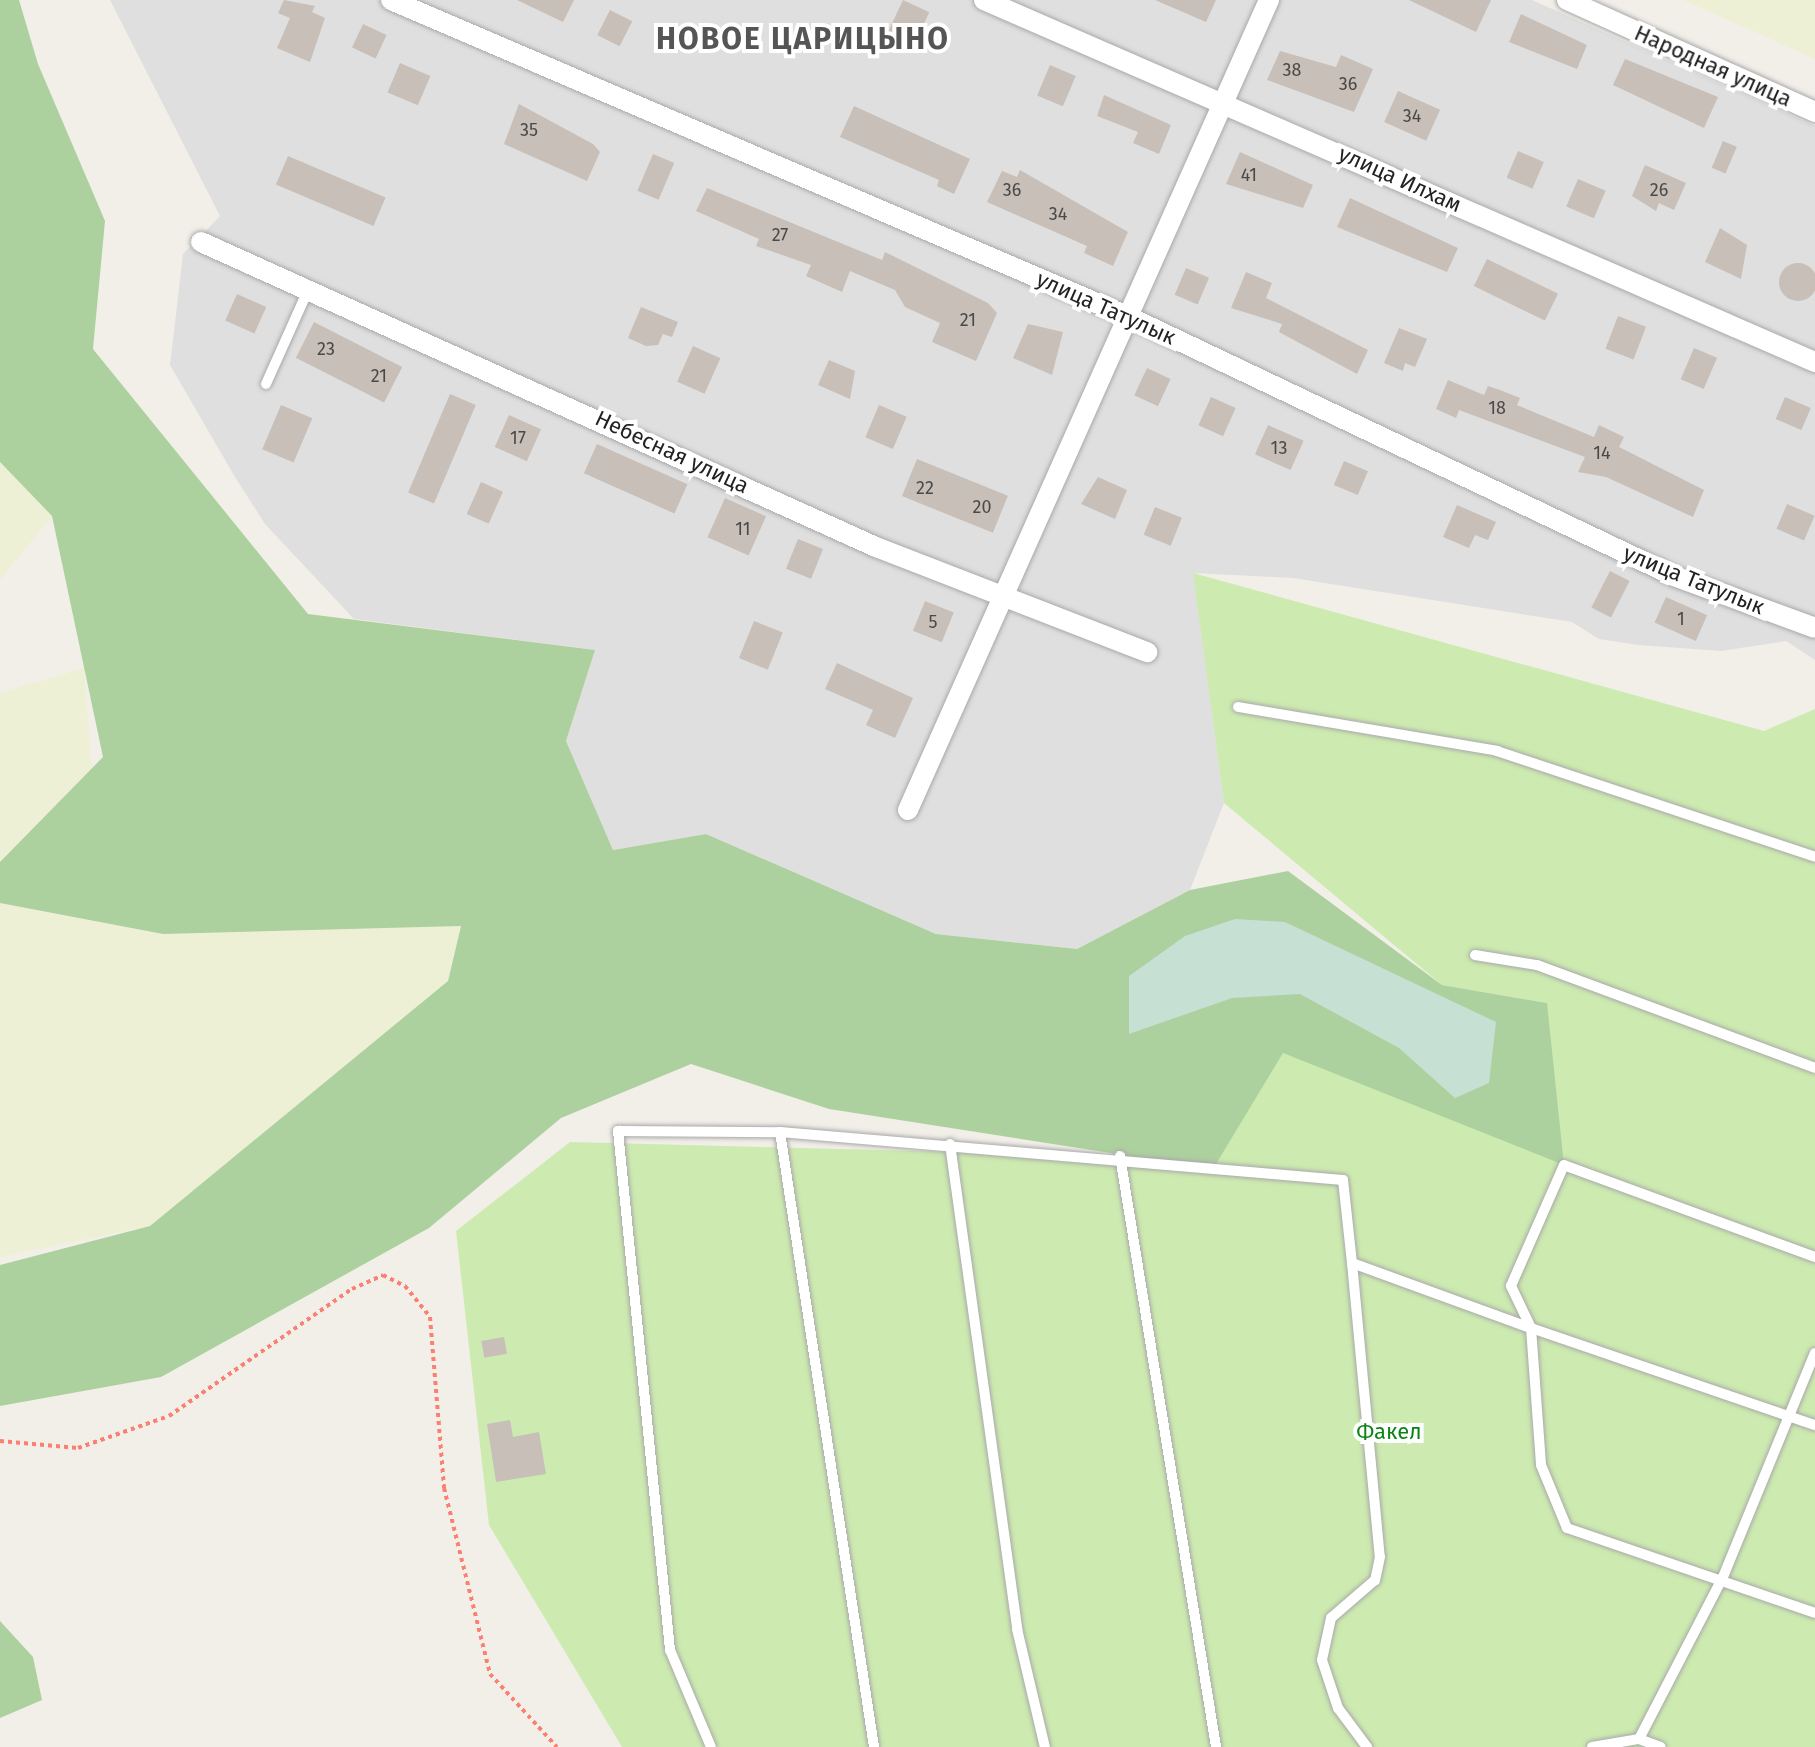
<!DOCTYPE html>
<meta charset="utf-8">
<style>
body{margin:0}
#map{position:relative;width:1815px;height:1747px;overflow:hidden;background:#f2efe9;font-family:"Fira Sans",sans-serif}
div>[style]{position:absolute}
.residential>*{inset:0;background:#e0dfdf}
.farmland>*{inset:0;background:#eef0d5}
.grass>*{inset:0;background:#cdebb0}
.forest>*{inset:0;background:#add19e}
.wetland>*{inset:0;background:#c6e0d4}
.building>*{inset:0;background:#c7bfb8;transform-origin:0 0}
.round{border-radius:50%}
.path>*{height:4px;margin-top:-2px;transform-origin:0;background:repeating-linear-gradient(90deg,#fa8072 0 4px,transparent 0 8px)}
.roads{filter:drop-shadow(0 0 2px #a9a9a9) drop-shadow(0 0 2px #a9a9a9)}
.lane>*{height:10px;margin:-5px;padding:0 5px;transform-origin:5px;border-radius:5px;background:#fff}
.street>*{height:20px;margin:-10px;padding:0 10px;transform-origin:10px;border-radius:10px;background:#fff}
span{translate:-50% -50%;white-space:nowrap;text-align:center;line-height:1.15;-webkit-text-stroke:8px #fff;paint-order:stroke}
.number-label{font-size:18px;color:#4b4948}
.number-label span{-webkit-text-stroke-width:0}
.street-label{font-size:22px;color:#222}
.park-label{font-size:22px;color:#0c8416}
.district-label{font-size:30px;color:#555;font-weight:700;letter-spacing:2px}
</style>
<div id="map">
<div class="residential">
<i style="clip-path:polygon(110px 0,1532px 0,1815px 126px,1815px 660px,1786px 641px,1721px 651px,1638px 645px,1599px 639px,1572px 622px,1293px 578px,1194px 573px,1224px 803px,1190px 890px,1077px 949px,936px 934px,706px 834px,613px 850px,566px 741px,595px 650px,354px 619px,265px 524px,235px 477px,170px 365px,183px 254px,220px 216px)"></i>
</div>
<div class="farmland">
<i style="clip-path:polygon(1683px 0,1815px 0,1815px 59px)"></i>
<i style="clip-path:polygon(0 462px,52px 516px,0 580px)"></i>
<i style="clip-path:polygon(84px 668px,92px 768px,0 862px,0 693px)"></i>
<i style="clip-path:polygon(0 903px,163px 934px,461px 925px,448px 981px,150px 1226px,0 1257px)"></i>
</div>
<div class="grass">
<i style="clip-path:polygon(1193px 573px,1764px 731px,1815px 709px,1815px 1747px,622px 1747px,489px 1525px,456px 1231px,570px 1142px,1120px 1156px,1290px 1040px,1547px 1003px,1442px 985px,1224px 803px)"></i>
</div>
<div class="forest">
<i style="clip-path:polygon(0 0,19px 0,38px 64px,105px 221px,93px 349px,308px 614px,595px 650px,566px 741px,613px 850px,706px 834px,936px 934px,1077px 949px,1190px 890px,1288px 871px,1442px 985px,1547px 1003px,1564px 1165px,1283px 1053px,1213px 1169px,829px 1109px,691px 1064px,561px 1118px,429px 1228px,161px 1377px,0 1406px,0 1265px,150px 1226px,448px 981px,461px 926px,163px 934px,0 903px,0 862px,103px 757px,52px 516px,0 462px)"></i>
<i style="clip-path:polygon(0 1621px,33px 1657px,42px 1700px,0 1718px)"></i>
</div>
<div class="wetland">
<i style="clip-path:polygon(1235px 919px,1285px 922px,1496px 1022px,1489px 1083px,1455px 1098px,1399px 1048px,1300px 994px,1232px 998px,1129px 1034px,1129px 976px,1185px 936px)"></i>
</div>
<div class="building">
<i style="clip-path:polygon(284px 0,315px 6px,312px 12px,325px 18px,310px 62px,277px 48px,290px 18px,278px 13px)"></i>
<i style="clip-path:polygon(517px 0,574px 0,563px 22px)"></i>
<i style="left:903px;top:0;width:29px;height:34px;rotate:25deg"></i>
<i style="clip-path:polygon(1155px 0,1216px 0,1206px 22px)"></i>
<i style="clip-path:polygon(1409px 0,1491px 0,1476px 32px)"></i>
<i style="left:610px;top:10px;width:25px;height:28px;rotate:27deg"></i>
<i style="clip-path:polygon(1521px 14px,1587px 45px,1577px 69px,1509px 42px)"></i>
<i style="left:363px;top:24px;width:26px;height:26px;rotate:25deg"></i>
<i style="clip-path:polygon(1280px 51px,1336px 67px,1341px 55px,1373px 69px,1354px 112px,1267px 80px)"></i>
<i style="clip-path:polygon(1625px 59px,1718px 97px,1704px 128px,1613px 85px)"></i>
<i style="left:400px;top:63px;width:33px;height:32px;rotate:23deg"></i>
<i style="left:1050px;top:65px;width:28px;height:33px;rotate:23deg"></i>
<i style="left:1398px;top:91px;width:46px;height:34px;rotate:24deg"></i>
<i style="clip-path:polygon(1104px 95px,1171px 125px,1159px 154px,1133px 143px,1138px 132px,1097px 116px)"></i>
<i style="clip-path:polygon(519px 104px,593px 144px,600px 152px,587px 181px,504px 144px)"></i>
<i style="clip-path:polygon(854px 106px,970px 159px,954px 194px,937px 186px,939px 180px,840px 137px)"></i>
<i style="left:1723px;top:141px;width:15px;height:29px;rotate:23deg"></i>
<i style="left:1518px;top:151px;width:28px;height:29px;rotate:23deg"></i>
<i style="clip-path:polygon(1240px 152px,1313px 185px,1303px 208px,1226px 184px)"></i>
<i style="left:653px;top:154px;width:23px;height:40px;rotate:23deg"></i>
<i style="left:288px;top:156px;width:106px;height:31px;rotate:23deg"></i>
<i style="clip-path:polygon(1645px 165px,1686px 183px,1674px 210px,1659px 203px,1656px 211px,1632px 196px)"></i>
<i style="clip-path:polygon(1020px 170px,1128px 232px,1113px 266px,1084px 253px,1087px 246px,987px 202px,1002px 171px,1017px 177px)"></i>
<i style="left:1578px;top:179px;width:30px;height:30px;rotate:23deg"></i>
<i style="clip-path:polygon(707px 188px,882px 260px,885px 252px,988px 303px,997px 313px,976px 361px,932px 342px,940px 323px,905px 307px,895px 290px,850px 271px,842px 292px,806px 276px,811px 265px,756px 246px,759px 239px,696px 211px)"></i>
<i style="clip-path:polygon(1350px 198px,1458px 248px,1447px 272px,1337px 227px)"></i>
<i style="clip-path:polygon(1720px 228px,1747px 245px,1741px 279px,1705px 262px)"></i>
<i style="left:1487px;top:259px;width:79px;height:30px;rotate:26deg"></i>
<i class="round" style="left:1779px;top:263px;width:38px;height:38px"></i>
<i style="left:1186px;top:268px;width:25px;height:29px;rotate:23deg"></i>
<i style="clip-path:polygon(1246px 272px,1272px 283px,1266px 298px,1368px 350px,1357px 374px,1279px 332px,1282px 324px,1231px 308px)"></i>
<i style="left:237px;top:294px;width:32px;height:29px;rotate:24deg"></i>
<i style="clip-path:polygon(641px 307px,678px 322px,672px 337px,663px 334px,658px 345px,646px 346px,628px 338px)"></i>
<i style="left:1618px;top:316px;width:30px;height:35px;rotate:21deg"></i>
<i style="left:314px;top:322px;width:99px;height:40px;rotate:27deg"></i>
<i style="clip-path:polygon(1028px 324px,1063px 332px,1052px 375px,1013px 358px)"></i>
<i style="clip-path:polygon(1399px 328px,1427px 339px,1415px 367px,1405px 363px,1403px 371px,1384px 363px)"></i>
<i style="left:693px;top:346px;width:30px;height:39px;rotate:24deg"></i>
<i style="left:1694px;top:348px;width:25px;height:34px;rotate:23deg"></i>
<i style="clip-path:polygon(829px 360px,855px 371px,850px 399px,818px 385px)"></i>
<i style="left:1147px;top:368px;width:26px;height:30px;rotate:25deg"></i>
<i style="clip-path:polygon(1448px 380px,1484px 395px,1488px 386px,1500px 390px,1520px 398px,1517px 405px,1594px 437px,1599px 425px,1624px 437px,1619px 447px,1704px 490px,1693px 517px,1606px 477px,1578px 472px,1585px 457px,1459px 410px,1456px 418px,1436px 409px)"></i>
<i style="left:450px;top:394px;width:28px;height:107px;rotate:23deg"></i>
<i style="left:1211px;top:397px;width:27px;height:31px;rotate:24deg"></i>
<i style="left:1785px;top:397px;width:28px;height:24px;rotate:23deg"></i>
<i style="left:281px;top:405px;width:34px;height:48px;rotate:23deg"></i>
<i style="left:879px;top:405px;width:30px;height:35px;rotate:23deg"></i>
<i style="left:509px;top:415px;width:35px;height:35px;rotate:24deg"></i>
<i style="left:1268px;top:425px;width:39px;height:32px;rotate:24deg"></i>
<i style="left:597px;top:444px;width:99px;height:32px;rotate:24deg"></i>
<i style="left:917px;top:459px;width:98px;height:40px;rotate:22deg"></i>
<i style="left:1344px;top:461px;width:26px;height:26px;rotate:23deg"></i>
<i style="clip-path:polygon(1098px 477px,1127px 490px,1115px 519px,1081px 504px)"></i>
<i style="left:481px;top:482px;width:24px;height:35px;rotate:24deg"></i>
<i style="left:725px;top:498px;width:45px;height:43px;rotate:24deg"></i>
<i style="left:1787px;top:504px;width:30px;height:27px;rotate:23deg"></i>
<i style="clip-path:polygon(1457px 505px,1496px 522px,1488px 540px,1475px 535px,1469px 548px,1443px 537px)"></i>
<i style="left:1155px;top:507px;width:29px;height:30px;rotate:22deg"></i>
<i style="left:798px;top:539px;width:27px;height:32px;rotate:22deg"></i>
<i style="left:1610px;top:571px;width:22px;height:41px;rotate:27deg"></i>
<i style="left:1666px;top:597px;width:45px;height:28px;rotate:24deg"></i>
<i style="left:925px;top:601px;width:31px;height:32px;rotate:22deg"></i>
<i style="left:754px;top:621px;width:31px;height:40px;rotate:22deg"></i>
<i style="clip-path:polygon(837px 663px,913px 698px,895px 738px,866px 725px,873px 710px,825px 689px)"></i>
<i style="left:504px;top:1337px;width:17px;height:23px;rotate:80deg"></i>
<i style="clip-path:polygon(510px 1420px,513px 1437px,539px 1432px,546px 1474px,496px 1482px,487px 1424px)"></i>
</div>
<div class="path">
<i style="left:0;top:1441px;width:78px;rotate:5.1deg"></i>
<i style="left:78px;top:1448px;width:96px;rotate:-19.4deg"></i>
<i style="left:169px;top:1416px;width:223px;rotate:-34.8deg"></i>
<i style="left:352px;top:1289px;width:34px;rotate:-24deg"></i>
<i style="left:383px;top:1275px;width:25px;rotate:27deg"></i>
<i style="left:405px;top:1286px;width:40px;rotate:51deg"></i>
<i style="left:430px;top:1317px;width:172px;rotate:85.3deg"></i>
<i style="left:444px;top:1488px;width:192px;rotate:76.1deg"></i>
<i style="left:490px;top:1674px;width:99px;rotate:47.5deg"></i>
</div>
<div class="roads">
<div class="lane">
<i style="left:266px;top:384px;width:105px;rotate:-65.9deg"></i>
<i style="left:1238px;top:707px;width:263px;rotate:9.6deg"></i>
<i style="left:1497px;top:751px;width:335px;rotate:18.4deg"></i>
<i style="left:1475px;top:955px;width:63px;rotate:9.2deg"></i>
<i style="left:1537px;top:965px;width:296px;rotate:20.3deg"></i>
<i style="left:780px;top:1132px;width:622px;rotate:81.31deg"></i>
<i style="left:950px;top:1144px;width:490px;rotate:82.1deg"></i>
<i style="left:1017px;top:1629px;width:121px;rotate:76.7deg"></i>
<i style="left:1120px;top:1156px;width:599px;rotate:80.77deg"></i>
<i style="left:1815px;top:1257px;width:267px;rotate:-159.9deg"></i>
<i style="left:1564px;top:1165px;width:132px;rotate:113.7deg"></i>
<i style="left:1511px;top:1286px;width:47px;rotate:64.5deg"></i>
<i style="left:1531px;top:1328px;width:300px;rotate:18.9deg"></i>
<i style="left:1352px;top:1263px;width:295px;rotate:84.6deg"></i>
<i style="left:1380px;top:1557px;width:24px;rotate:102deg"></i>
<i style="left:1375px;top:1580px;width:58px;rotate:139.2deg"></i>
<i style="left:1331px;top:1618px;width:43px;rotate:102.1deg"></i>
<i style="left:1322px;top:1660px;width:51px;rotate:71.6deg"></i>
<i style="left:1338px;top:1708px;width:49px;rotate:53.4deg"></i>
<i style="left:1639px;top:1739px;width:182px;rotate:-62.6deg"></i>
<i style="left:1723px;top:1577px;width:242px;rotate:-67.7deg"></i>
<i style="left:711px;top:1747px;width:105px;rotate:-112.9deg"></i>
<i style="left:670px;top:1650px;width:522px;rotate:-95.72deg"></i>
<i style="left:618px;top:1131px;width:162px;rotate:0.4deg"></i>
<i style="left:780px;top:1132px;width:565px;rotate:4.87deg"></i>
<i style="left:1343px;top:1180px;width:83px;rotate:83.8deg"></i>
<i style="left:1352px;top:1263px;width:190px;rotate:20deg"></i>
<i style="left:1531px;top:1328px;width:137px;rotate:85.8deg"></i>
<i style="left:1541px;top:1465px;width:68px;rotate:67.6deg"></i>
<i style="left:1567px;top:1528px;width:262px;rotate:18.9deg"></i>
<i style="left:1592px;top:1747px;width:48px;rotate:-9.7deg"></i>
<i style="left:1639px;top:1739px;width:23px;rotate:20deg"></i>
</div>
<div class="street">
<i style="left:391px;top:0;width:801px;rotate:23.24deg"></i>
<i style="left:1127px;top:316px;width:606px;rotate:25.42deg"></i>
<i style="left:1674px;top:576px;width:150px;rotate:20.2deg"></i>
<i style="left:984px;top:0;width:906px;rotate:23.54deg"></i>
<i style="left:1567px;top:0;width:272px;rotate:24.3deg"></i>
<i style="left:201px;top:242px;width:741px;rotate:24.32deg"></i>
<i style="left:876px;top:547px;width:291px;rotate:21.2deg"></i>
<i style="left:908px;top:810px;width:887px;rotate:-65.98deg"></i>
</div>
</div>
<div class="number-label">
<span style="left:1292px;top:70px">38</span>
<span style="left:1348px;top:84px">36</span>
<span style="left:1412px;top:116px">34</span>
<span style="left:529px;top:130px">35</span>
<span style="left:1249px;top:175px">41</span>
<span style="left:1012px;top:190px">36</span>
<span style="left:1659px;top:190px">26</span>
<span style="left:1058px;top:214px">34</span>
<span style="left:780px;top:235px">27</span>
<span style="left:968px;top:320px">21</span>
<span style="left:326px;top:349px">23</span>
<span style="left:379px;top:376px">21</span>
<span style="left:1497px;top:408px">18</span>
<span style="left:518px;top:438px">17</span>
<span style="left:1279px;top:448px">13</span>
<span style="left:1602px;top:453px">14</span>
<span style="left:925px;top:488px">22</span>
<span style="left:982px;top:507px">20</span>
<span style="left:743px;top:529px">11</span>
<span style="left:1681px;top:619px">1</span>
<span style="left:933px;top:622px">5</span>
</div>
<div class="street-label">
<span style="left:1713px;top:66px;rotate:24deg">Народная улица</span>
<span style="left:1400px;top:179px;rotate:24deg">улица Илхам</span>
<span style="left:1106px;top:308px;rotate:24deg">улица Татулык</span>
<span style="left:672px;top:452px;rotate:25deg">Небесная улица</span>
<span style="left:1694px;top:580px;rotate:22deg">улица Татулык</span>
</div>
<div class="park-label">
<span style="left:1389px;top:1432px">Факел</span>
</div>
<div class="district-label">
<span style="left:803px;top:39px">НОВОЕ ЦАРИЦЫНО</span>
</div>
</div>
